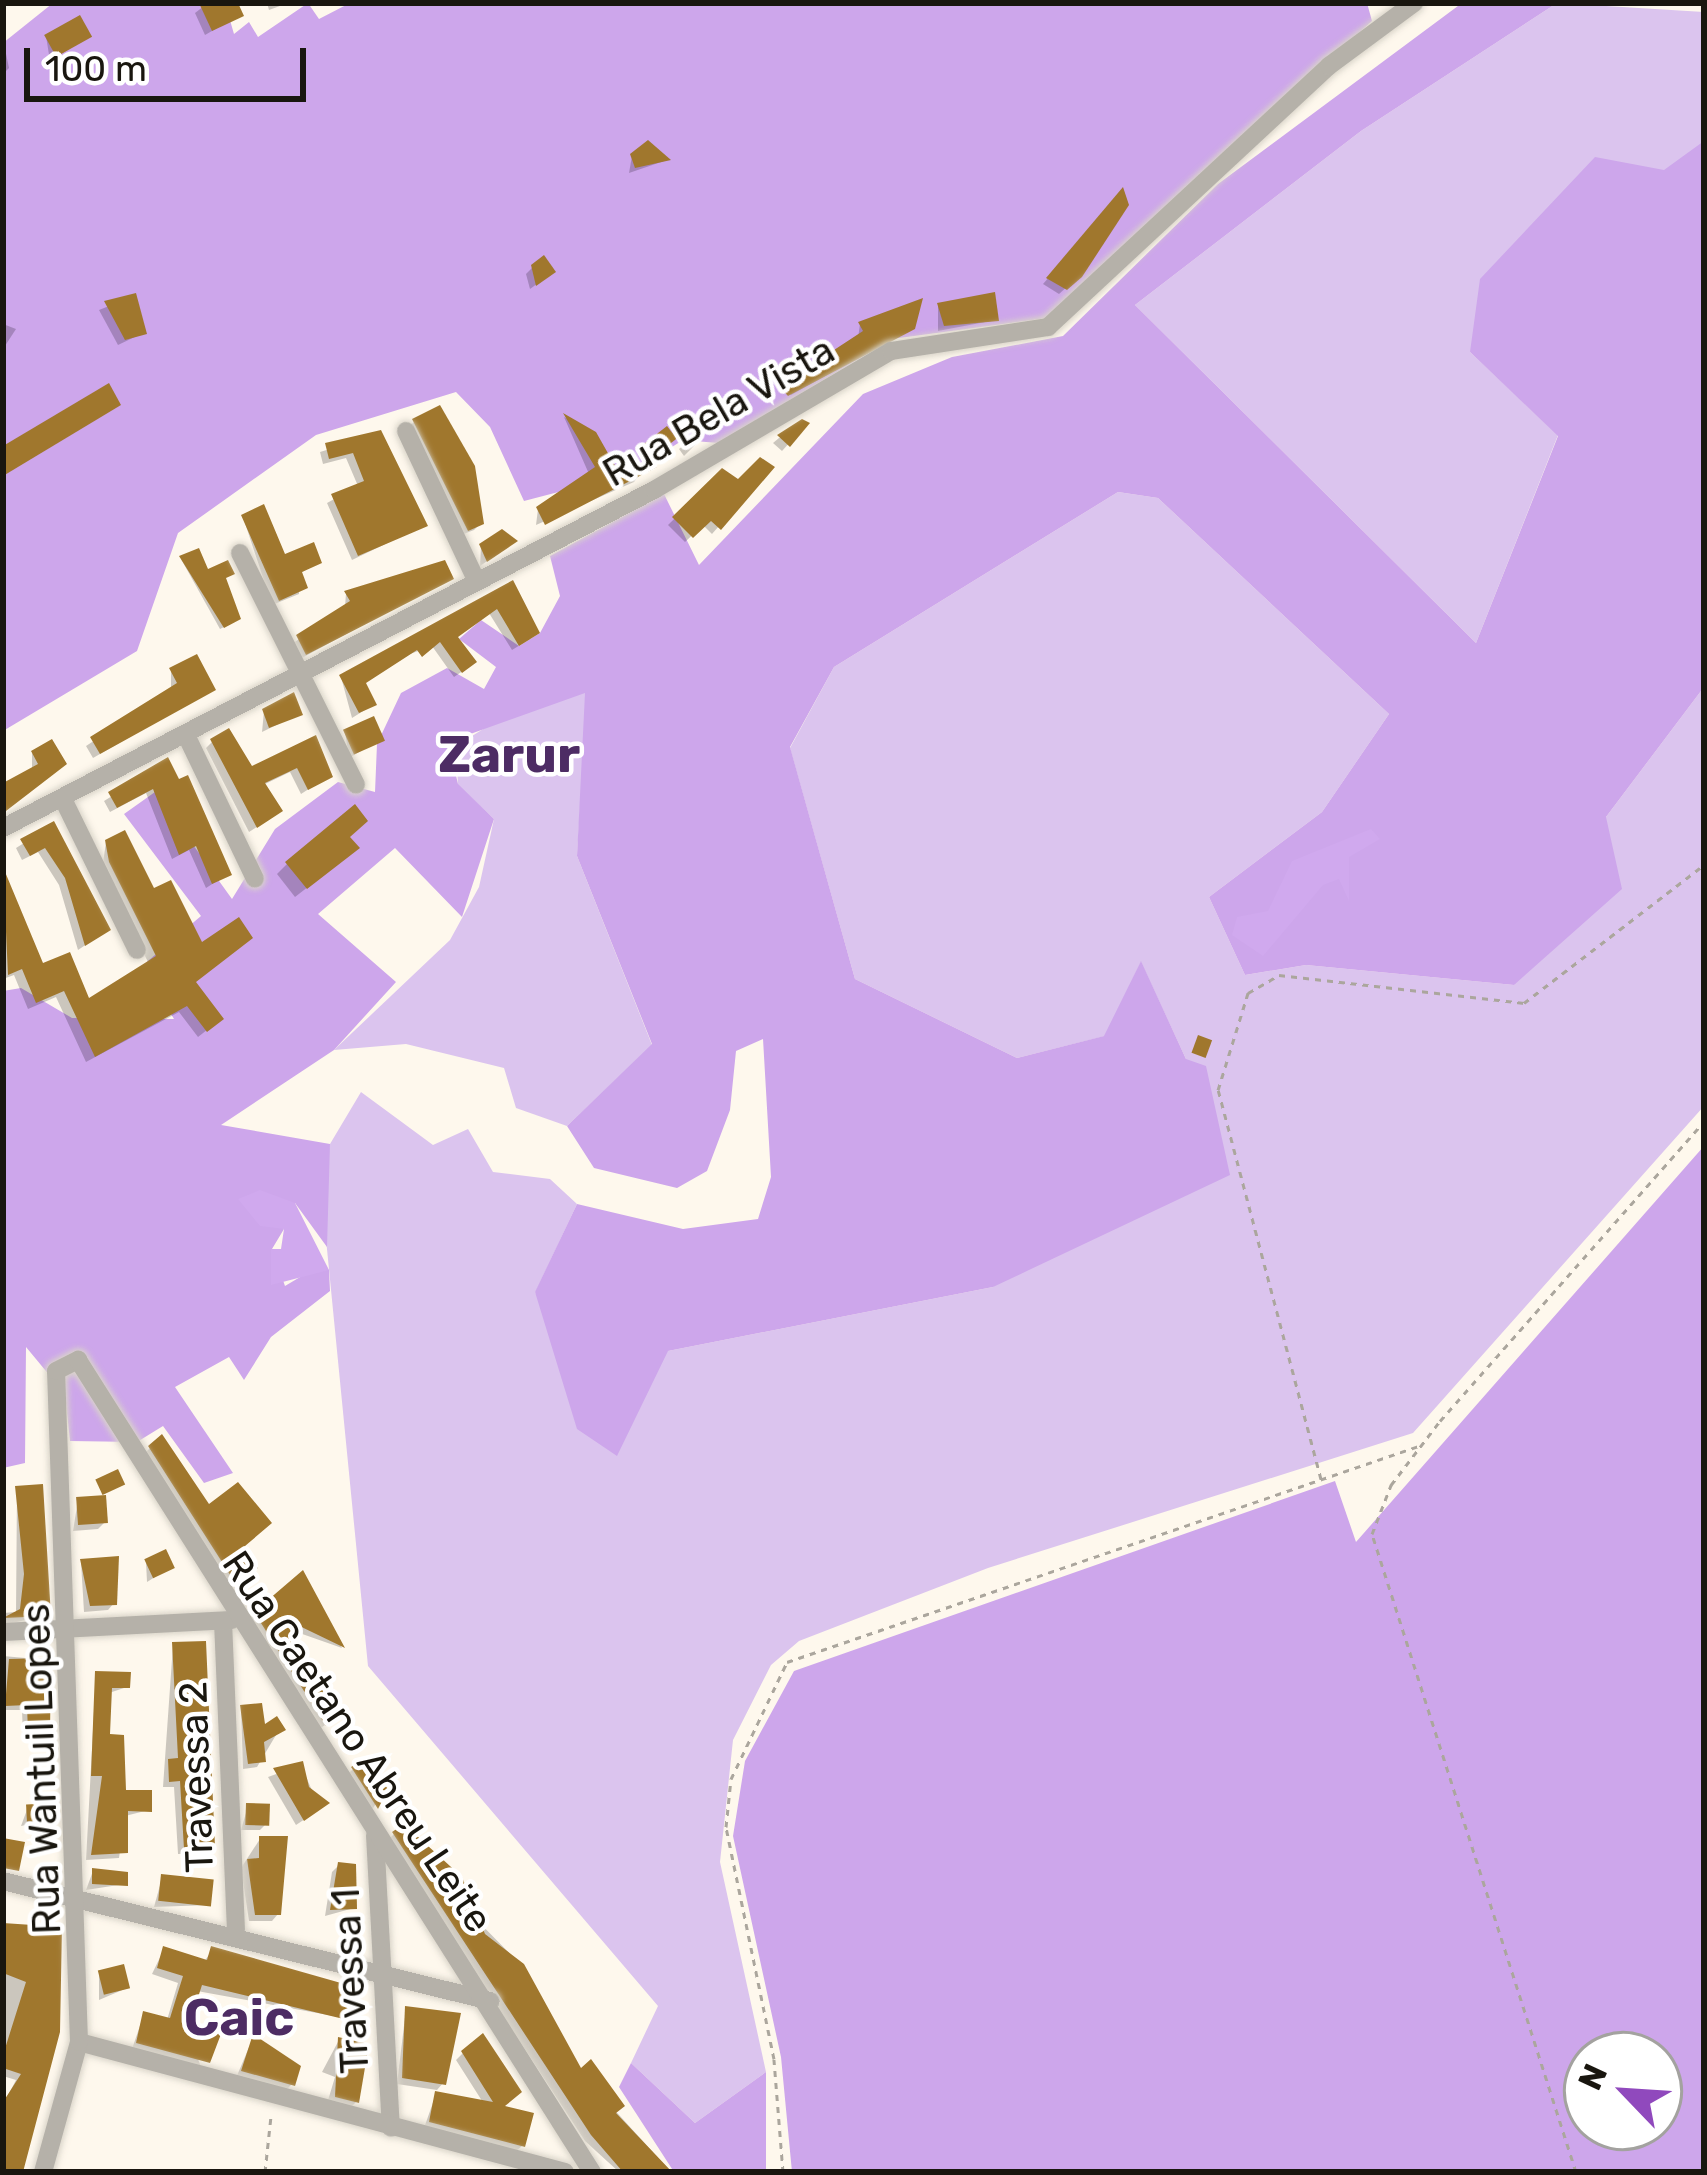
<!DOCTYPE html>
<style>
body{margin:0}
#map{position:relative;width:1707px;height:2175px;overflow:hidden;background:#fef8ed;font-family:Rubik,sans-serif}
div>[style]{position:absolute}
.green>*{inset:0;background:#dbc4ee}
.forest>*{inset:0;background:#cda6eb}
.water>*{inset:0;background:#d0a9ee}
.shadow>*{inset:0;background:#0003}
.building>*{inset:0;background:#a0772d;transform-origin:0 0}
.path>*{height:3px;margin-top:-1.5px;transform-origin:0;background:repeating-linear-gradient(90deg,#aba69d 0 6px,transparent 0 12px)}
.roads{filter:drop-shadow(0 0 3px #d9d4c9) drop-shadow(0 0 3px #d9d4c9)}
.street>*{height:18px;margin:-9px;padding:0 9px;transform-origin:9px;border-radius:9px;background:#b5b1a9}
span{translate:-50% -50%;white-space:nowrap;text-align:center;line-height:1.15;-webkit-text-stroke:9px #fff;paint-order:stroke}
.street-label{font-size:39px;color:#19160f}
.district-label{font-size:51px;color:#4d2c64;font-weight:700}
.frame{position:absolute;inset:0;border:6px solid #19160f;pointer-events:none}
.north{position:absolute;left:1563px;top:2031px;width:120px;height:120px;box-sizing:border-box;background:#fff;border:3px solid #a3a29f;border-radius:50%;rotate:295deg;font-size:33px;font-weight:700;line-height:48px;text-align:center;color:#19160f}
.north::after{content:'';display:block;margin:auto;width:42px;height:54px;background:#9049bd;clip-path:polygon(50% 0,100% 100%,50% 72%,0 100%)}
.scale{position:absolute;left:24px;top:48px;width:282px;height:54px;box-sizing:border-box;border:6px solid #19160f;border-top:0;padding-left:15px;font-size:36px;line-height:42px;white-space:nowrap;color:#19160f;-webkit-text-stroke:9px #fff;paint-order:stroke}
</style>
<div id="map">
<div class="green">
<i style="clip-path:polygon(1557px 3px,1704px 12px,1704px 141px,1470px 352px,1558px 435px,1476px 643px,1135px 305px,1361px 131px)"></i>
<i style="clip-path:polygon(1118px 492px,1158px 498px,1389px 714px,1322px 812px,1209px 897px,1245px 975px,1306px 965px,1514px 985px,1606px 817px,1704px 687px,1704px 1106px,1413px 1433px,988px 1568px,799px 1641px,771px 1665px,733px 1740px,720px 1862px,766px 2072px,695px 2123px,631px 2063px,658px 2006px,368px 1666px,321px 1188px,330px 1144px,361px 1092px,433px 1145px,468px 1129px,493px 1172px,550px 1179px,577px 1204px,535px 1293px,668px 1351px,993px 1287px,1186px 1059px,1141px 962px,1105px 1036px,1017px 1058px,855px 979px,790px 748px,834px 667px)"></i>
<i style="clip-path:polygon(587px 692px,577px 856px,652px 1045px,567px 1126px,516px 1108px,504px 1068px,406px 1044px,334px 1050px,450px 940px,479px 887px,494px 819px,458px 785px,456px 746px,512px 711px)"></i>
</div>
<div class="forest">
<i style="clip-path:polygon(53px 3px,225px 3px,234px 34px,249px 22px,258px 37px,308px 3px,319px 19px,350px 3px,1367px 3px,1372px 21px,1047px 318px,892px 339px,718px 443px,683px 440px,631px 473px,524px 501px,490px 427px,456px 392px,316px 435px,178px 533px,137px 651px,3px 731px,3px 43px)"></i>
<i style="clip-path:polygon(1462px 3px,1557px 3px,1361px 131px,1135px 305px,1476px 643px,1558px 436px,1470px 352px,1480px 279px,1595px 157px,1664px 170px,1704px 141px,1704px 687px,1606px 817px,1622px 889px,1514px 985px,1306px 965px,1245px 975px,1209px 897px,1322px 812px,1389px 714px,1158px 498px,1118px 492px,834px 667px,790px 747px,855px 979px,1017px 1058px,1104px 1036px,1141px 961px,1186px 1059px,1206px 1066px,1230px 1175px,993px 1287px,668px 1351px,617px 1456px,577px 1429px,535px 1292px,577px 1204px,683px 1229px,758px 1219px,771px 1177px,763px 1039px,736px 1051px,730px 1110px,707px 1171px,677px 1188px,594px 1168px,567px 1126px,652px 1044px,577px 856px,585px 693px,448px 742px,458px 784px,494px 819px,462px 917px,395px 848px,318px 914px,396px 982px,334px 1050px,221px 1125px,330px 1144px,327px 1247px,295px 1203px,271px 1219px,284px 1229px,272px 1249px,285px 1286px,317px 1267px,329px 1270px,330px 1291px,271px 1337px,244px 1380px,229px 1357px,175px 1387px,233px 1473px,204px 1483px,163px 1426px,137px 1442px,70px 1441px,65px 1394px,26px 1347px,25px 1463px,3px 1468px,3px 991px,21px 988px,72px 1018px,174px 1019px,142px 966px,201px 916px,124px 814px,155px 792px,232px 899px,275px 829px,338px 782px,375px 792px,377px 744px,401px 693px,447px 668px,484px 689px,496px 667px,459px 639px,481px 620px,519px 646px,540px 633px,560px 596px,550px 556px,664px 494px,699px 565px,863px 394px,952px 357px,1063px 336px,1218px 184px)"></i>
<i style="clip-path:polygon(evenodd,1704px 1146px,1704px 2172px,792px 2172px,781px 2057px,733px 1836px,745px 1761px,794px 1671px,1335px 1481px,1356px 1542px,1704px 1146px,1587px 2055px,1659px 2055px,1659px 2127px,1587px 2127px,1587px 2055px)"></i>
<i style="clip-path:polygon(631px 2063px,695px 2123px,766px 2072px,766px 2172px,674px 2172px,619px 2087px)"></i>
</div>
<div class="water">
<i style="clip-path:polygon(1371px 829px,1380px 839px,1349px 857px,1349px 901px,1339px 879px,1323px 885px,1263px 956px,1232px 935px,1237px 917px,1268px 911px,1292px 861px)"></i>
<i style="clip-path:polygon(260px 1190px,295px 1203px,329px 1270px,271px 1285px,271px 1249px,281px 1249px,284px 1229px,260px 1226px,238px 1199px)"></i>
</div>
<div class="shadow">
<i style="clip-path:polygon(208px 3px,235px 3px,240px 15px,205px 35px,195px 13px)"></i>
<i style="clip-path:polygon(267px 3px,288px 3px,269px 10px)"></i>
<i style="clip-path:polygon(46px 36px,88px 37px,50px 61px)"></i>
<i style="clip-path:polygon(5px 49px,9px 68px,3px 74px,3px 50px)"></i>
<i style="clip-path:polygon(632px 156px,667px 160px,629px 173px)"></i>
<i style="clip-path:polygon(1122px 193px,1080px 275px,1059px 294px,1043px 284px)"></i>
<i style="clip-path:polygon(533px 267px,545px 278px,530px 289px,526px 274px)"></i>
<i style="clip-path:polygon(134px 296px,143px 333px,118px 345px,99px 310px)"></i>
<i style="clip-path:polygon(938px 306px,996px 320px,938px 331px)"></i>
<i style="clip-path:polygon(3px 324px,16px 329px,3px 349px)"></i>
<i style="clip-path:polygon(860px 324px,912px 328px,791px 395px,783px 386px,858px 338px)"></i>
<i style="clip-path:polygon(564px 417px,594px 434px,621px 482px,643px 470px,634px 482px,536px 525px,538px 509px,589px 474px)"></i>
<i style="clip-path:polygon(414px 422px,481px 523px,474px 530px,461px 535px,408px 428px)"></i>
<i style="clip-path:polygon(666px 430px,666px 445px,644px 461px,637px 452px)"></i>
<i style="clip-path:polygon(801px 430px,782px 451px,773px 443px,779px 438px)"></i>
<i style="clip-path:polygon(379px 434px,425px 525px,352px 560px,327px 503px,358px 486px,346px 458px,323px 464px,320px 452px)"></i>
<i style="clip-path:polygon(695px 437px,700px 440px,684px 456px,679px 449px)"></i>
<i style="clip-path:polygon(770px 468px,712px 534px,703px 525px,685px 542px,668px 525px,722px 472px,738px 483px)"></i>
<i style="clip-path:polygon(243px 517px,283px 557px,319px 562px,299px 574px,299px 594px,272px 605px)"></i>
<i style="clip-path:polygon(481px 547px,508px 547px,480px 566px)"></i>
<i style="clip-path:polygon(181px 559px,223px 579px,234px 622px,220px 629px)"></i>
<i style="clip-path:polygon(450px 578px,300px 659px,292px 644px,345px 607px,346px 593px)"></i>
<i style="clip-path:polygon(512px 584px,530px 639px,512px 650px,489px 613px,455px 638px,467px 668px,454px 677px,432px 646px,410px 654px,363px 684px,373px 705px,352px 718px,341px 677px)"></i>
<i style="clip-path:polygon(171px 671px,212px 690px,93px 758px,86px 746px,171px 690px)"></i>
<i style="clip-path:polygon(264px 711px,299px 714px,262px 732px)"></i>
<i style="clip-path:polygon(345px 732px,374px 743px,349px 758px)"></i>
<i style="clip-path:polygon(314px 739px,329px 776px,301px 794px,290px 772px,263px 785px,272px 817px,249px 832px,206px 748px,212px 742px,251px 770px)"></i>
<i style="clip-path:polygon(32px 753px,63px 764px,3px 813px,3px 787px,32px 771px)"></i>
<i style="clip-path:polygon(167px 762px,228px 874px,206px 888px,189px 850px,172px 859px,146px 793px,110px 812px,104px 801px)"></i>
<i style="clip-path:polygon(53px 825px,108px 930px,78px 950px,59px 885px,38px 852px,22px 860px,16px 848px)"></i>
<i style="clip-path:polygon(106px 842px,201px 947px,193px 983px,212px 1026px,198px 1037px,179px 1012px,86px 1062px,56px 997px,28px 1009px,14px 975px,3px 979px,3px 882px,41px 967px,87px 1002px,149px 964px,102px 870px)"></i>
<i style="clip-path:polygon(345px 858px,295px 897px,277px 874px,287px 864px)"></i>
<i style="clip-path:polygon(150px 1448px,208px 1509px,238px 1486px,269px 1523px,242px 1546px,245px 1576px,226px 1590px,141px 1457px)"></i>
<i style="clip-path:polygon(17px 1489px,48px 1615px,3px 1625px,3px 1613px,16px 1612px)"></i>
<i style="clip-path:polygon(78px 1500px,105px 1522px,98px 1529px,73px 1531px)"></i>
<i style="clip-path:polygon(81px 1562px,114px 1603px,108px 1610px,84px 1612px)"></i>
<i style="clip-path:polygon(146px 1562px,171px 1567px,147px 1582px)"></i>
<i style="clip-path:polygon(302px 1575px,342px 1648px,288px 1629px,332px 1720px,318px 1730px,249px 1621px)"></i>
<i style="clip-path:polygon(173px 1645px,212px 1846px,205px 1853px,178px 1854px,174px 1787px,163px 1787px)"></i>
<i style="clip-path:polygon(3px 1656px,48px 1660px,41px 1738px,23px 1738px,22px 1710px,3px 1710px)"></i>
<i style="clip-path:polygon(96px 1674px,127px 1687px,109px 1693px,107px 1737px,123px 1793px,149px 1810px,125px 1816px,119px 1858px,86px 1860px)"></i>
<i style="clip-path:polygon(241px 1708px,276px 1735px,257px 1767px,243px 1769px)"></i>
<i style="clip-path:polygon(301px 1765px,320px 1809px,296px 1825px,268px 1777px)"></i>
<i style="clip-path:polygon(353px 1769px,385px 1789px,370px 1813px,347px 1775px)"></i>
<i style="clip-path:polygon(248px 1806px,266px 1824px,260px 1830px,241px 1830px)"></i>
<i style="clip-path:polygon(28px 1807px,55px 1819px,21px 1826px)"></i>
<i style="clip-path:polygon(394px 1834px,460px 1879px,471px 1898px,463px 1906px,522px 1966px,580px 2072px,671px 2172px,619px 2172px,585px 2141px,388px 1840px)"></i>
<i style="clip-path:polygon(260px 1839px,278px 1914px,272px 1921px,249px 1921px,241px 1868px)"></i>
<i style="clip-path:polygon(339px 1865px,354px 1908px,325px 1916px,332px 1872px)"></i>
<i style="clip-path:polygon(93px 1871px,125px 1884px,86px 1890px)"></i>
<i style="clip-path:polygon(162px 1878px,209px 1905px,154px 1907px)"></i>
<i style="clip-path:polygon(3px 1926px,59px 1930px,19px 2172px,3px 2172px,3px 2105px,16px 2080px,3px 2076px)"></i>
<i style="clip-path:polygon(164px 1949px,204px 1962px,212px 1950px,350px 2019px,197px 1991px,187px 2024px,201px 2068px,132px 2049px,144px 2014px,167px 2020px,178px 1983px,152px 1974px)"></i>
<i style="clip-path:polygon(99px 1973px,127px 1988px,99px 2000px)"></i>
<i style="clip-path:polygon(406px 2009px,443px 2083px,437px 2090px,397px 2084px)"></i>
<i style="clip-path:polygon(253px 2038px,292px 2084px,285px 2091px,236px 2078px)"></i>
<i style="clip-path:polygon(339px 2040px,356px 2102px,346px 2112px,326px 2107px,335px 2077px,322px 2072px)"></i>
<i style="clip-path:polygon(463px 2053px,522px 2146px,515px 2152px,424px 2128px,436px 2094px,484px 2104px,456px 2060px)"></i>
</div>
<div class="building">
<i style="clip-path:polygon(199px 3px,238px 3px,244px 16px,212px 31px)"></i>
<i style="left:80px;top:15px;width:25px;height:41px;rotate:61deg"></i>
<i style="clip-path:polygon(648px 140px,671px 160px,635px 168px,630px 154px)"></i>
<i style="clip-path:polygon(1123px 187px,1129px 205px,1082px 277px,1067px 290px,1046px 278px)"></i>
<i style="clip-path:polygon(544px 255px,556px 272px,536px 286px,531px 265px)"></i>
<i style="clip-path:polygon(995px 292px,999px 321px,944px 326px,937px 303px)"></i>
<i style="clip-path:polygon(136px 293px,147px 334px,125px 340px,104px 301px)"></i>
<i style="clip-path:polygon(923px 298px,915px 329px,788px 396px,779px 386px,863px 331px,858px 322px)"></i>
<i style="clip-path:polygon(109px 383px,121px 405px,3px 476px,3px 446px)"></i>
<i style="clip-path:polygon(440px 405px,475px 466px,484px 524px,468px 531px,412px 419px)"></i>
<i style="clip-path:polygon(563px 413px,596px 432px,622px 478px,657px 467px,545px 525px,536px 507px,595px 467px)"></i>
<i style="clip-path:polygon(802px 419px,810px 423px,790px 447px,777px 435px)"></i>
<i style="left:667px;top:426px;width:16px;height:30px;rotate:52deg"></i>
<i style="clip-path:polygon(381px 430px,428px 526px,358px 556px,331px 494px,364px 481px,353px 453px,329px 459px,325px 443px)"></i>
<i style="clip-path:polygon(760px 457px,775px 467px,721px 530px,711px 521px,693px 538px,672px 517px,722px 468px,738px 479px)"></i>
<i style="clip-path:polygon(264px 504px,285px 554px,314px 542px,322px 563px,302px 572px,308px 588px,279px 601px,241px 515px)"></i>
<i style="clip-path:polygon(502px 529px,518px 541px,487px 562px,479px 544px)"></i>
<i style="clip-path:polygon(199px 548px,208px 569px,228px 560px,235px 574px,226px 578px,241px 619px,224px 628px,179px 556px)"></i>
<i style="clip-path:polygon(445px 560px,454px 579px,306px 655px,296px 635px,350px 601px,344px 591px)"></i>
<i style="clip-path:polygon(513px 580px,540px 633px,519px 646px,497px 609px,458px 637px,477px 662px,462px 673px,440px 642px,422px 657px,417px 650px,366px 683px,377px 705px,359px 713px,339px 675px)"></i>
<i style="clip-path:polygon(197px 654px,216px 690px,100px 754px,90px 737px,177px 683px,169px 668px)"></i>
<i style="clip-path:polygon(294px 692px,303px 715px,269px 728px,262px 709px)"></i>
<i style="left:374px;top:716px;width:27px;height:34px;rotate:66deg"></i>
<i style="clip-path:polygon(229px 728px,252px 766px,316px 735px,333px 777px,308px 790px,297px 768px,265px 783px,283px 811px,257px 828px,210px 739px)"></i>
<i style="clip-path:polygon(52px 739px,67px 764px,6px 811px,3px 783px,38px 764px,31px 751px)"></i>
<i style="clip-path:polygon(168px 757px,179px 779px,188px 775px,232px 875px,212px 884px,196px 846px,179px 855px,153px 789px,117px 808px,108px 792px)"></i>
<i style="clip-path:polygon(355px 804px,368px 821px,350px 837px,360px 848px,307px 889px,285px 862px)"></i>
<i style="clip-path:polygon(54px 821px,111px 930px,85px 946px,65px 878px,45px 848px,30px 856px,20px 839px)"></i>
<i style="clip-path:polygon(125px 830px,154px 888px,171px 880px,202px 942px,239px 917px,253px 938px,196px 982px,224px 1019px,207px 1032px,187px 1006px,95px 1057px,64px 991px,36px 1003px,22px 969px,8px 975px,3px 867px,43px 963px,70px 952px,89px 998px,156px 956px,109px 862px,105px 840px)"></i>
<i style="left:1198px;top:1035px;width:15px;height:19px;rotate:20deg"></i>
<i style="clip-path:polygon(162px 1434px,209px 1504px,238px 1482px,272px 1523px,245px 1546px,258px 1568px,236px 1584px,148px 1446px)"></i>
<i style="left:118px;top:1469px;width:17px;height:25px;rotate:65deg"></i>
<i style="clip-path:polygon(43px 1484px,51px 1616px,3px 1618px,20px 1609px,24px 1574px,15px 1486px)"></i>
<i style="left:106px;top:1495px;width:28px;height:30px;rotate:86deg"></i>
<i style="left:166px;top:1549px;width:21px;height:24px;rotate:65deg"></i>
<i style="clip-path:polygon(119px 1556px,117px 1605px,90px 1606px,80px 1559px)"></i>
<i style="clip-path:polygon(303px 1570px,345px 1648px,285px 1619px,342px 1714px,326px 1726px,254px 1612px)"></i>
<i style="clip-path:polygon(206px 1641px,215px 1847px,184px 1849px,180px 1781px,169px 1782px,168px 1759px,178px 1758px,172px 1642px)"></i>
<i style="clip-path:polygon(51px 1658px,50px 1733px,28px 1733px,27px 1705px,5px 1706px,9px 1659px)"></i>
<i style="clip-path:polygon(95px 1671px,131px 1672px,130px 1688px,112px 1688px,110px 1734px,124px 1735px,126px 1790px,152px 1790px,152px 1812px,128px 1811px,128px 1853px,91px 1855px,102px 1776px,91px 1776px)"></i>
<i style="clip-path:polygon(262px 1703px,265px 1724px,277px 1716px,286px 1730px,264px 1742px,266px 1762px,248px 1764px,240px 1705px)"></i>
<i style="clip-path:polygon(364px 1759px,388px 1789px,378px 1809px,351px 1767px)"></i>
<i style="clip-path:polygon(303px 1761px,309px 1787px,330px 1803px,304px 1821px,273px 1768px)"></i>
<i style="left:57px;top:1803px;width:17px;height:31px;rotate:87deg"></i>
<i style="left:246px;top:1803px;width:24px;height:22px;rotate:2deg"></i>
<i style="clip-path:polygon(404px 1824px,462px 1877px,485px 1934px,524px 1964px,581px 2068px,591px 2059px,625px 2106px,616px 2113px,672px 2172px,623px 2172px,591px 2135px,392px 1832px)"></i>
<i style="clip-path:polygon(259px 1836px,288px 1836px,281px 1915px,255px 1915px,247px 1859px,259px 1858px)"></i>
<i style="clip-path:polygon(3px 1838px,25px 1842px,19px 1871px,3px 1868px)"></i>
<i style="clip-path:polygon(338px 1862px,356px 1864px,357px 1909px,330px 1910px)"></i>
<i style="clip-path:polygon(92px 1868px,128px 1872px,128px 1886px,92px 1884px)"></i>
<i style="left:161px;top:1874px;width:53px;height:27px;rotate:6deg"></i>
<i style="clip-path:polygon(3px 1923px,62px 1927px,60px 2032px,23px 2172px,3px 2172px,3px 2102px,21px 2074px,3px 2068px,3px 2055px,26px 1982px,3px 1973px)"></i>
<i style="clip-path:polygon(163px 1946px,207px 1960px,211px 1946px,362px 1989px,352px 2021px,202px 1985px,190px 2022px,221px 2034px,210px 2063px,136px 2043px,143px 2011px,170px 2018px,183px 1976px,157px 1968px)"></i>
<i style="left:124px;top:1964px;width:25px;height:27px;rotate:76deg"></i>
<i style="clip-path:polygon(405px 2006px,461px 2013px,446px 2085px,402px 2078px)"></i>
<i style="clip-path:polygon(483px 2033px,522px 2092px,505px 2106px,534px 2113px,525px 2147px,429px 2122px,435px 2091px,493px 2102px,461px 2051px)"></i>
<i style="clip-path:polygon(253px 2034px,301px 2066px,295px 2086px,241px 2071px)"></i>
<i style="clip-path:polygon(338px 2037px,369px 2044px,359px 2103px,335px 2097px)"></i>
</div>
<div class="path">
<i style="left:1321px;top:1479px;width:402px;rotate:-104.8deg"></i>
<i style="left:1218px;top:1090px;width:102px;rotate:-72.8deg"></i>
<i style="left:1248px;top:993px;width:36px;rotate:-30deg"></i>
<i style="left:1279px;top:975px;width:247px;rotate:6.5deg"></i>
<i style="left:1524px;top:1003px;width:227px;rotate:-37.5deg"></i>
<i style="left:265px;top:2172px;width:56px;rotate:-83.9deg"></i>
<i style="left:783px;top:2172px;width:113px;rotate:-94.6deg"></i>
<i style="left:774px;top:2059px;width:237px;rotate:-101.7deg"></i>
<i style="left:726px;top:1827px;width:48px;rotate:-84.1deg"></i>
<i style="left:731px;top:1779px;width:130px;rotate:-64.4deg"></i>
<i style="left:787px;top:1662px;width:668px;rotate:-18.87deg"></i>
<i style="left:1576px;top:2172px;width:670px;rotate:-107.73deg"></i>
<i style="left:1372px;top:1534px;width:53px;rotate:-68.8deg"></i>
<i style="left:1391px;top:1485px;width:81px;rotate:-52.6deg"></i>
<i style="left:1440px;top:1421px;width:399px;rotate:-48.6deg"></i>
</div>
<div class="roads">
<div class="street">
<i style="left:406px;top:431px;width:165px;rotate:64.8deg"></i>
<i style="left:240px;top:553px;width:259px;rotate:63.4deg"></i>
<i style="left:187px;top:737px;width:157px;rotate:64.4deg"></i>
<i style="left:63px;top:799px;width:168px;rotate:63.9deg"></i>
<i style="left:3px;top:828px;width:734px;rotate:-27.44deg"></i>
<i style="left:654px;top:490px;width:275px;rotate:-30.4deg"></i>
<i style="left:891px;top:351px;width:159px;rotate:-8.7deg"></i>
<i style="left:1048px;top:327px;width:384px;rotate:-42.9deg"></i>
<i style="left:1329px;top:66px;width:106px;rotate:-36.5deg"></i>
<i style="left:223px;top:1621px;width:309px;rotate:87.6deg"></i>
<i style="left:3px;top:1632px;width:229px;rotate:-3deg"></i>
<i style="left:375px;top:1835px;width:293px;rotate:86.9deg"></i>
<i style="left:3px;top:1881px;width:502px;rotate:13.84deg"></i>
<i style="left:79px;top:2042px;width:503px;rotate:14.98deg"></i>
<i style="left:43px;top:2172px;width:135px;rotate:-74.5deg"></i>
<i style="left:79px;top:2042px;width:671px;rotate:-91.96deg"></i>
<i style="left:56px;top:1371px;width:25px;rotate:-27deg"></i>
<i style="left:78px;top:1360px;width:961px;rotate:57.67deg"></i>
</div>
</div>
<div class="street-label">
<span style="left:719px;top:412px;rotate:-30deg">Rua Bela Vista</span>
<span style="left:357px;top:1742px;rotate:56deg">Rua Caetano Abreu Leite</span>
<span style="left:42px;top:1769px;rotate:-92deg">Rua Wantuil Lopes</span>
<span style="left:197px;top:1777px;rotate:-92deg">Travessa 2</span>
<span style="left:351px;top:1981px;rotate:-93deg">Travessa 1</span>
</div>
<div class="district-label">
<span style="left:509px;top:755px">Zarur</span>
<span style="left:239px;top:2018px">Caic</span>
</div>
<div class="frame"></div>
<div class="north">N</div>
<div class="scale">100 m</div>
</div>
